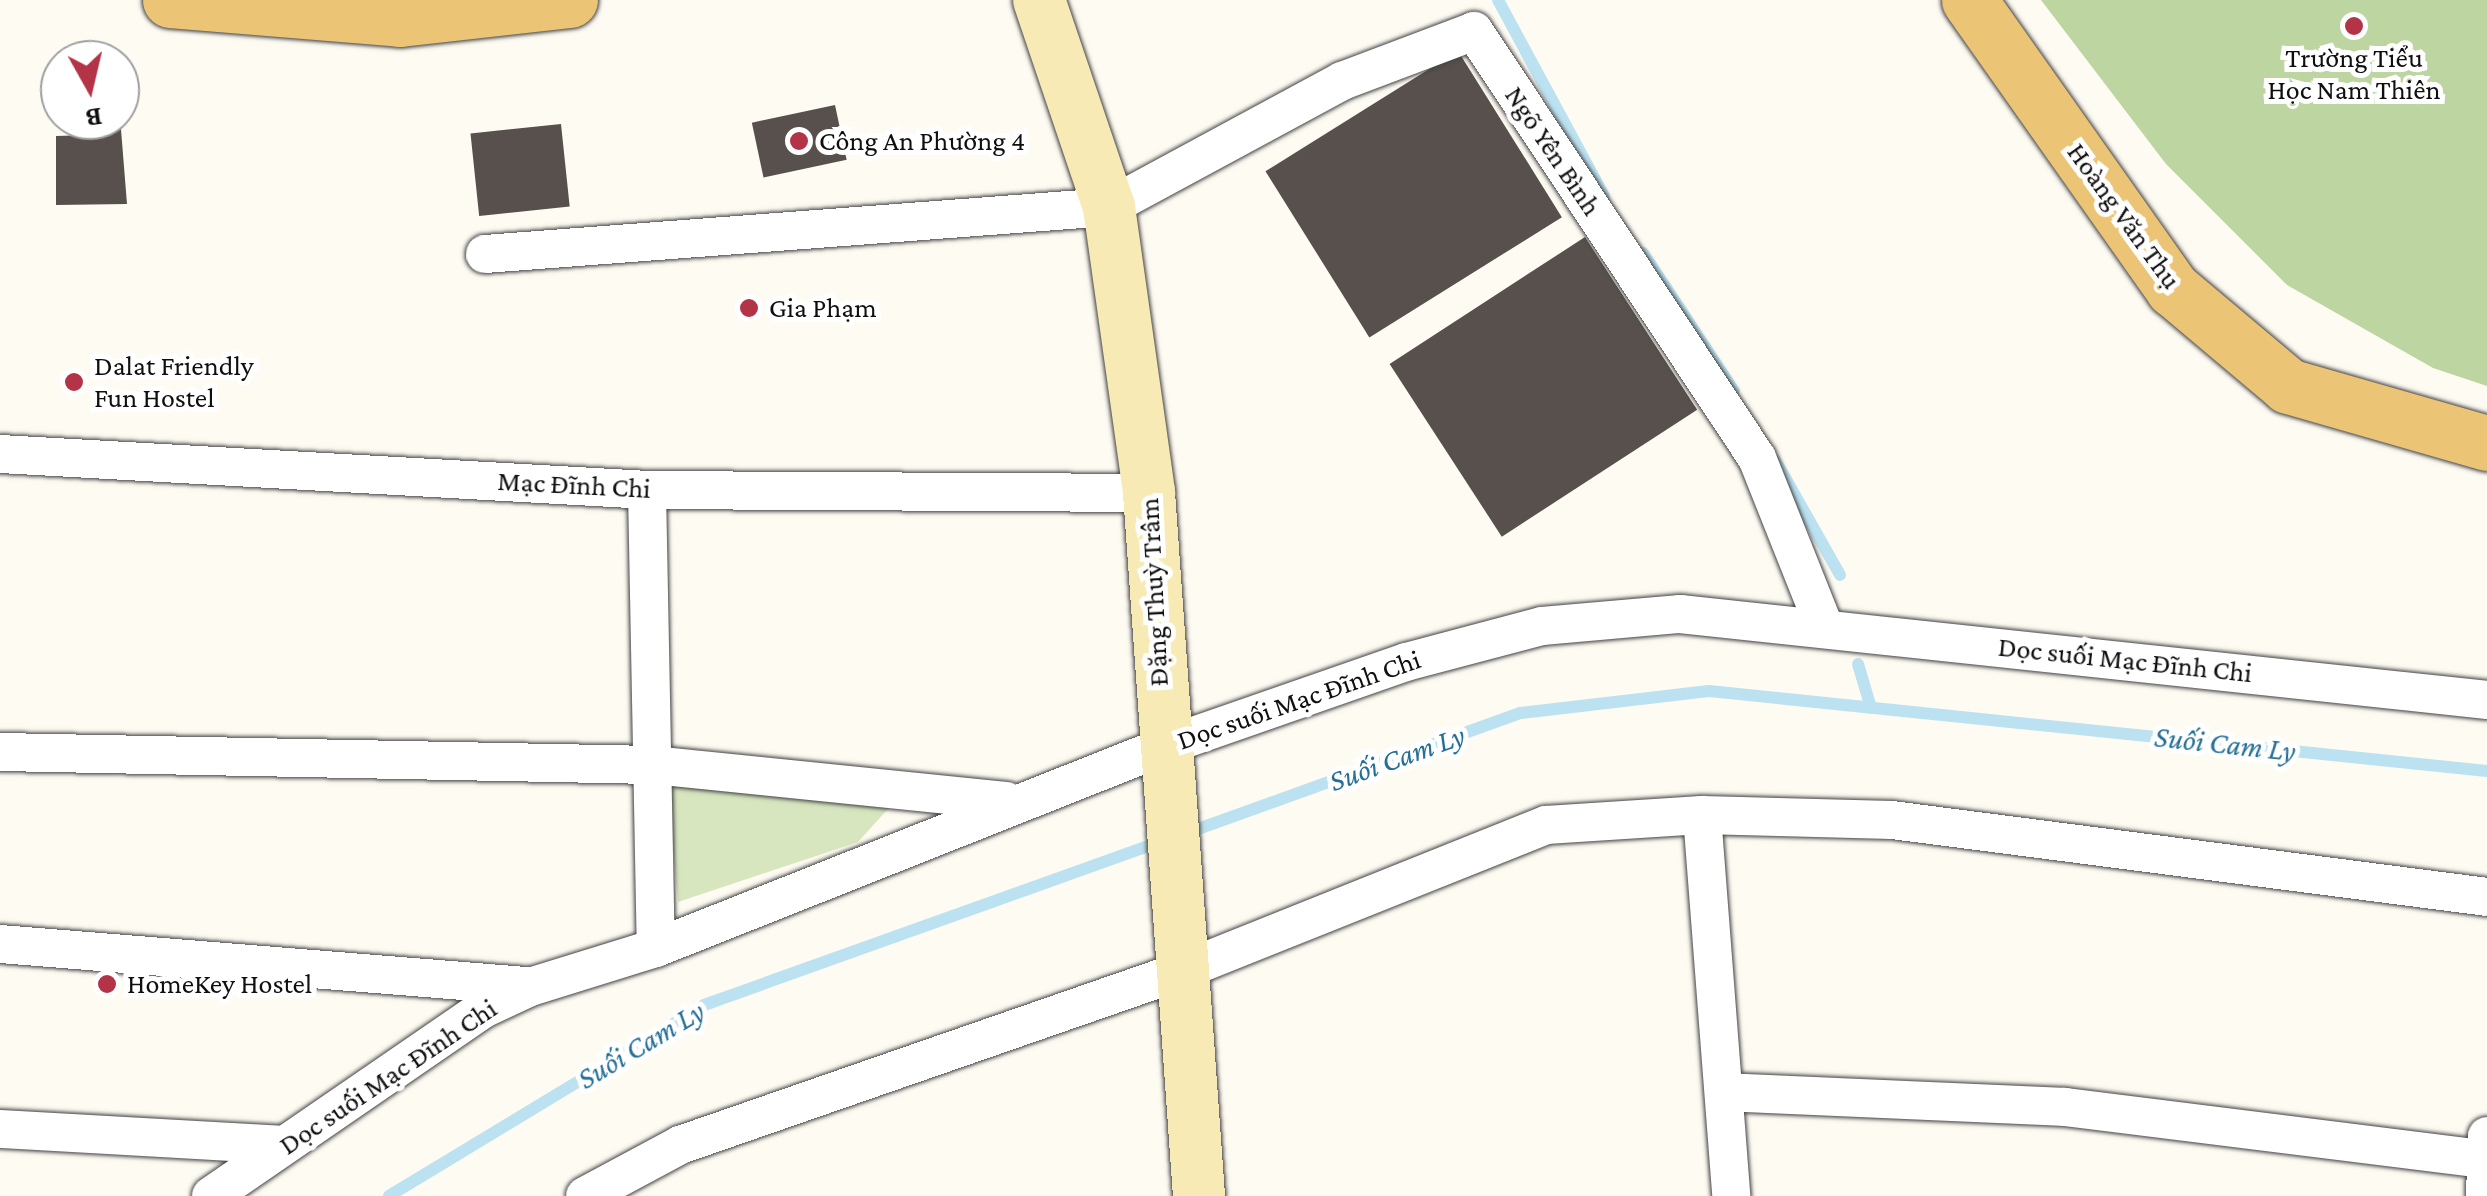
<!DOCTYPE html>
<meta charset="utf-8">
<style>
body{margin:0}
#map{position:relative;width:2487px;height:1196px;overflow:hidden;background:#fefbf3;font-family:"Crimson Pro",serif}
div>[style]{position:absolute}
.green>*{inset:0;background:#d7e6bf}
.forest>*{inset:0;background:#bdd5a0}
.stream>*{height:12px;margin:-6px;padding:0 6px;transform-origin:6px;border-radius:6px;background:#bce2f1}
.building>*{inset:0;background:#57504d;transform-origin:0 0}
.roads{filter:drop-shadow(0 0 2px #424242) drop-shadow(0 0 2px #424242)}
.street>*{height:38px;margin:-19px;padding:0 19px;transform-origin:19px;border-radius:19px;background:#fff}
.secondary>*{height:52px;margin:-26px;padding:0 26px;transform-origin:26px;border-radius:26px;background:#f7eab5}
.primary>*{height:55px;margin:-27.5px;padding:0 27.5px;transform-origin:27.5px;border-radius:27.5px;background:#ebc476}
.dots>*{width:28px;height:28px;translate:-50% -50%;box-sizing:border-box;border:5px solid #fff;border-radius:50%}
span{translate:-50% -50%;white-space:nowrap;text-align:center;line-height:1.15;-webkit-text-stroke:10px #fff;paint-order:stroke}
.poi-label{font-size:28px;color:#0f0f0f}
.left{translate:0 -50%;text-align:left}
.street-label{font-size:28px;color:#0f0f0f}
.water-label{font-size:30px;color:#246f96;font-style:italic}
.north{position:absolute;left:40px;top:40px;width:100px;height:100px;box-sizing:border-box;background:#fff;border:2px solid #9f9f9f;border-radius:50%;rotate:172deg;font-size:28px;font-weight:700;line-height:40px;text-align:center;color:#0f0f0f}
.north::after{content:'';display:block;margin:auto;width:35px;height:45px;background:#b33446;clip-path:polygon(50% 0,100% 100%,50% 72%,0 100%)}
</style>
<div id="map">
<div class="green">
<i style="clip-path:polygon(668px 783px,897px 799px,858px 842px,678px 902px)"></i>
</div>
<div class="forest">
<i style="clip-path:polygon(2041px 0,2487px 0,2487px 386px,2433px 368px,2287px 285px,2166px 164px)"></i>
</div>
<div class="stream">
<i style="left:1498px;top:0;width:223px;rotate:61.6deg"></i>
<i style="left:1643px;top:253px;width:165px;rotate:56.6deg"></i>
<i style="left:1775px;top:460px;width:132px;rotate:60.5deg"></i>
<i style="left:1858px;top:664px;width:46px;rotate:73.5deg"></i>
<i style="left:1184px;top:834px;width:358px;rotate:-19.8deg"></i>
<i style="left:1521px;top:713px;width:189px;rotate:-6.7deg"></i>
<i style="left:1709px;top:691px;width:782px;rotate:5.87deg"></i>
<i style="left:389px;top:1196px;width:368px;rotate:-31.2deg"></i>
<i style="left:704px;top:1005px;width:484px;rotate:-19.7deg"></i>
</div>
<div class="building">
<i style="left:1458px;top:51px;width:196px;height:227px;rotate:58deg"></i>
<i style="left:835px;top:105px;width:56px;height:85px;rotate:78deg"></i>
<i style="clip-path:polygon(120px 117px,127px 204px,56px 205px,56px 136px,89px 135px,89px 120px)"></i>
<i style="left:561px;top:124px;width:83px;height:91px;rotate:84deg"></i>
<i style="left:1585px;top:237px;width:206px;height:233px;rotate:57deg"></i>
</div>
<div class="roads">
<div class="street">
<i style="left:485px;top:254px;width:626px;rotate:-4.31deg"></i>
<i style="left:1109px;top:207px;width:265px;rotate:-28.4deg"></i>
<i style="left:1342px;top:81px;width:141px;rotate:-20.7deg"></i>
<i style="left:1474px;top:31px;width:512px;rotate:56.47deg"></i>
<i style="left:1757px;top:458px;width:181px;rotate:68.3deg"></i>
<i style="left:0;top:454px;width:648px;rotate:3.18deg"></i>
<i style="left:647px;top:490px;width:502px;rotate:0.34deg"></i>
<i style="left:647px;top:490px;width:458px;rotate:88.9deg"></i>
<i style="left:0;top:752px;width:653px;rotate:1.14deg"></i>
<i style="left:653px;top:765px;width:355px;rotate:5.8deg"></i>
<i style="left:1702px;top:815px;width:382px;rotate:85.6deg"></i>
<i style="left:0;top:944px;width:528px;rotate:4.57deg"></i>
<i style="left:1724px;top:1092px;width:341px;rotate:2.5deg"></i>
<i style="left:2065px;top:1107px;width:422px;rotate:7.1deg"></i>
<i style="left:0;top:1129px;width:284px;rotate:3.2deg"></i>
<i style="left:211px;top:1196px;width:330px;rotate:-34.5deg"></i>
<i style="left:483px;top:1009px;width:52px;rotate:-25.1deg"></i>
<i style="left:530px;top:987px;width:132px;rotate:-17.2deg"></i>
<i style="left:656px;top:948px;width:544px;rotate:-21.66deg"></i>
<i style="left:1162px;top:747px;width:258px;rotate:-19.2deg"></i>
<i style="left:1406px;top:662px;width:141px;rotate:-14.8deg"></i>
<i style="left:1542px;top:626px;width:139px;rotate:-5deg"></i>
<i style="left:1680px;top:614px;width:812px;rotate:6.08deg"></i>
<i style="left:585px;top:1196px;width:108px;rotate:-28.2deg"></i>
<i style="left:680px;top:1145px;width:530px;rotate:-19.15deg"></i>
<i style="left:1181px;top:971px;width:393px;rotate:-21.8deg"></i>
<i style="left:1546px;top:825px;width:156px;rotate:-3.7deg"></i>
<i style="left:1702px;top:815px;width:190px;rotate:1.5deg"></i>
<i style="left:1892px;top:820px;width:600px;rotate:7.37deg"></i>
<i style="left:2485px;top:1196px;width:60px;rotate:-88.1deg"></i>
</div>
<div class="secondary">
<i style="left:1039px;top:0;width:219px;rotate:71.3deg"></i>
<i style="left:1109px;top:207px;width:289px;rotate:82deg"></i>
<i style="left:1149px;top:493px;width:705px;rotate:85.93deg"></i>
</div>
<div class="primary">
<i style="left:170px;top:0;width:231px;rotate:4.7deg"></i>
<i style="left:400px;top:19px;width:171px;rotate:-6.4deg"></i>
<i style="left:1969px;top:0;width:354px;rotate:54.8deg"></i>
<i style="left:2173px;top:289px;width:150px;rotate:40.1deg"></i>
<i style="left:2288px;top:386px;width:207px;rotate:16deg"></i>
</div>
</div>
<div class="dots">
<i style="left:2354px;top:26px;background:#b33446"></i>
<i style="left:799px;top:141px;background:#b33446"></i>
<i style="left:749px;top:308px;background:#b33446"></i>
<i style="left:74px;top:382px;background:#b33446"></i>
<i style="left:107px;top:984px;background:#b33446"></i>
</div>
<div class="poi-label">
<span style="left:2354px;top:74px">Trường Tiểu<br>Học Nam Thiên</span>
<span class="left" style="left:819px;top:141px">Công An Phường 4</span>
<span class="left" style="left:769px;top:308px">Gia Phạm</span>
<span class="left" style="left:94px;top:382px">Dalat Friendly<br>Fun Hostel</span>
<span class="left" style="left:127px;top:984px">HomeKey Hostel</span>
</div>
<div class="street-label">
<span style="left:1553px;top:151px;rotate:56deg">Ngõ Yên Bình</span>
<span style="left:2124px;top:216px;rotate:54deg">Hoàng Văn Thụ</span>
<span style="left:574px;top:485px;rotate:3deg">Mạc Đĩnh Chi</span>
<span style="left:1154px;top:592px;rotate:-93deg">Đặng Thuỳ Trâm</span>
<span style="left:2125px;top:660px;rotate:6deg">Dọc suối Mạc Đĩnh Chi</span>
<span style="left:1299px;top:700px;rotate:-19deg">Dọc suối Mạc Đĩnh Chi</span>
<span style="left:388px;top:1077px;rotate:-34deg">Dọc suối Mạc Đĩnh Chi</span>
</div>
<div class="water-label">
<span style="left:2225px;top:744px;rotate:6deg">Suối Cam Ly</span>
<span style="left:1397px;top:758px;rotate:-20deg">Suối Cam Ly</span>
<span style="left:641px;top:1045px;rotate:-31deg">Suối Cam Ly</span>
</div>
<div class="north">B</div>
</div>
